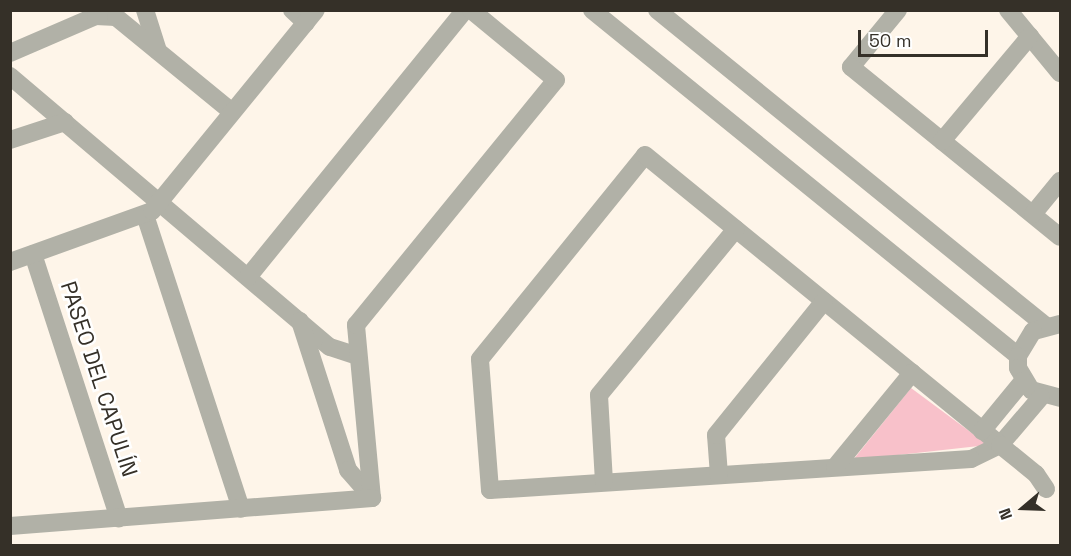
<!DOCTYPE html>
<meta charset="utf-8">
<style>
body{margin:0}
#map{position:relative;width:1071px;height:556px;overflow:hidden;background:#fef5e9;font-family:"Space Grotesk",sans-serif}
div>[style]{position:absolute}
.green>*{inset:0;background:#f8c1ca}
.minor>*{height:18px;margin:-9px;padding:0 9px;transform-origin:9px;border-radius:9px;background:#b1b1a7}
span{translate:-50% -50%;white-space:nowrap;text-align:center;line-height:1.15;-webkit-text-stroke:5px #fff;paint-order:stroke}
.street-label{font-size:22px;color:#353028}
.frame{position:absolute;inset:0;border:12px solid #353028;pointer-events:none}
.north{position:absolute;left:993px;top:478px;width:60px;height:60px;-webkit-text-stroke:4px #fff;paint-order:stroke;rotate:251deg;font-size:16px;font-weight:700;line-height:24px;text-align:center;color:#353028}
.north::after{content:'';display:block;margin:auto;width:21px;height:27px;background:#353028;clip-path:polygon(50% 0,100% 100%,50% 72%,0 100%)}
.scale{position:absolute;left:858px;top:30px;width:130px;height:27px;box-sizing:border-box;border:3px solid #353028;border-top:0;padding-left:8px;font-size:18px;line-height:21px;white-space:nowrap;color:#353028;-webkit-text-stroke:4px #fff;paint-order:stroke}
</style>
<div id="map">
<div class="green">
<i style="clip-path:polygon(911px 388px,988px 445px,853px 460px)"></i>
</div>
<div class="minor">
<i style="left:145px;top:10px;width:43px;rotate:72.4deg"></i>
<i style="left:292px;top:10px;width:19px;rotate:43deg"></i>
<i style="left:592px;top:10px;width:549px;rotate:39.08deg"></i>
<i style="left:657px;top:10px;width:500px;rotate:39.1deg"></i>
<i style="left:898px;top:10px;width:74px;rotate:129.5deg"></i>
<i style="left:851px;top:67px;width:269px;rotate:39.1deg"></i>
<i style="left:1008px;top:10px;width:82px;rotate:50.5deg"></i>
<i style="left:10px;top:53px;width:94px;rotate:-23.3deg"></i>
<i style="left:96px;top:16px;width:20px;rotate:3deg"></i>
<i style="left:116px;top:17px;width:150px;rotate:39.3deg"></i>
<i style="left:10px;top:76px;width:419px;rotate:40.3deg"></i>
<i style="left:330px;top:347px;width:28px;rotate:18deg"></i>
<i style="left:10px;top:140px;width:58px;rotate:-18.1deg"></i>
<i style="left:942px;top:141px;width:137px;rotate:-50deg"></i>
<i style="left:1033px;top:214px;width:43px;rotate:-50.7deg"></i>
<i style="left:145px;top:215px;width:309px;rotate:71.9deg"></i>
<i style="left:33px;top:254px;width:278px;rotate:72deg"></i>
<i style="left:10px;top:262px;width:151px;rotate:-19.8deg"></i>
<i style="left:152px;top:211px;width:259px;rotate:-50.8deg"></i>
<i style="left:248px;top:277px;width:344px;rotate:-50.9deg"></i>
<i style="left:300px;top:321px;width:157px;rotate:72.1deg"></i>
<i style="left:348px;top:470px;width:37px;rotate:49deg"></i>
<i style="left:1060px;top:324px;width:28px;rotate:165deg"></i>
<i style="left:1033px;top:331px;width:29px;rotate:121deg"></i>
<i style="left:1018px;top:356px;width:12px;rotate:90deg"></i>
<i style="left:1018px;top:368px;width:26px;rotate:59deg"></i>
<i style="left:1031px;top:390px;width:30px;rotate:15deg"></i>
<i style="left:1041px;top:397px;width:63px;rotate:130.5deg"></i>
<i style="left:1000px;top:445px;width:32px;rotate:154deg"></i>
<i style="left:971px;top:459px;width:482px;rotate:176.3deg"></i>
<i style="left:490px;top:490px;width:131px;rotate:-94.4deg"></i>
<i style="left:480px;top:359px;width:262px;rotate:-51deg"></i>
<i style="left:645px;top:155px;width:458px;rotate:39.2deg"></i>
<i style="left:1000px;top:445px;width:46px;rotate:38.9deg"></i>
<i style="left:1036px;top:474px;width:18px;rotate:56deg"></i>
<i style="left:982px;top:431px;width:65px;rotate:-50.6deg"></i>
<i style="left:835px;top:467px;width:122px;rotate:-50.7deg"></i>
<i style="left:719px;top:475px;width:40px;rotate:-94.3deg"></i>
<i style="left:716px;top:435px;width:172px;rotate:-51.1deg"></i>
<i style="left:604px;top:482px;width:87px;rotate:-93.3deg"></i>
<i style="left:599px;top:395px;width:215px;rotate:-50.5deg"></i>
<i style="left:372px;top:498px;width:174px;rotate:-95.3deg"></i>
<i style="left:356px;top:325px;width:316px;rotate:-50.8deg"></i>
<i style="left:556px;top:80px;width:110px;rotate:-140.5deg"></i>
<i style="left:10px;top:526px;width:363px;rotate:-4.4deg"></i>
</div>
<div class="street-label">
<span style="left:99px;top:379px;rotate:72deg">PASEO DEL CAPULÍN</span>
</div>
<div class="frame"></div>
<div class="north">N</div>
<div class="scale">50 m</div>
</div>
